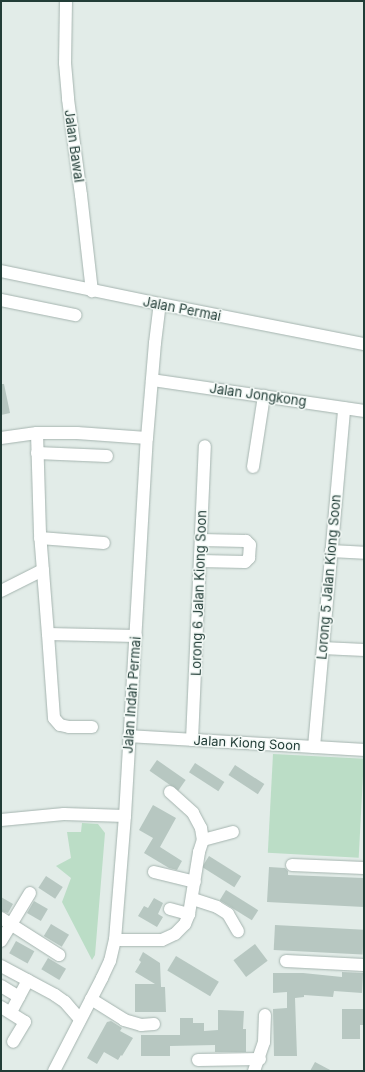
<!DOCTYPE html>
<style>
body{margin:0}
#map{position:relative;width:365px;height:1072px;overflow:hidden;background:#e2ece8;font-family:Inter,sans-serif}
div>[style]{position:absolute}
.green>*{inset:0;background:#bbddc6;transform-origin:0 0}
.building>*{inset:0;background:#b7c7c1;transform-origin:0 0}
.roads{filter:drop-shadow(0 0 1px #a5b4af) drop-shadow(0 0 1px #a5b4af)}
.minor>*{height:12px;margin:-6px;padding:0 6px;transform-origin:6px;border-radius:6px;background:#fff}
span{translate:-50% -50%;white-space:nowrap;text-align:center;line-height:1.15;-webkit-text-stroke:3px #f3f9f6;paint-order:stroke}
.street-label{font-size:13px;color:#223d37}
.frame{position:absolute;inset:0;border:2px solid #223d37;pointer-events:none}
</style>
<div id="map">
<div class="green">
<i style="left:273px;top:754px;width:91px;height:99px;rotate:3deg"></i>
<i style="clip-path:polygon(82px 823px,98px 824px,105px 833px,95px 955px,92px 960px,62px 902px,71px 878px,56px 866px,71px 858px,67px 832px,81px 832px)"></i>
</div>
<div class="building">
<i style="clip-path:polygon(1px 384px,4px 384px,10px 413px,1px 415px)"></i>
<i style="left:157px;top:760px;width:35px;height:13px;rotate:35deg"></i>
<i style="left:195px;top:763px;width:35px;height:11px;rotate:33deg"></i>
<i style="left:235px;top:765px;width:35px;height:12px;rotate:33deg"></i>
<i style="clip-path:polygon(153px 805px,176px 818px,160px 847px,182px 861px,177px 870px,169px 868px,144px 853px,153px 838px,139px 830px)"></i>
<i style="left:209px;top:856px;width:38px;height:13px;rotate:32deg"></i>
<i style="clip-path:polygon(269px 867px,285px 868px,288px 871px,288px 875px,364px 878px,364px 907px,267px 902px)"></i>
<i style="left:46px;top:876px;width:20px;height:14px;rotate:33deg"></i>
<i style="left:226px;top:890px;width:38px;height:12px;rotate:32deg"></i>
<i style="clip-path:polygon(1px 897px,13px 904px,8px 913px,1px 911px)"></i>
<i style="clip-path:polygon(154px 898px,163px 903px,158px 914px,163px 917px,157px 927px,138px 916px,144px 906px,148px 908px)"></i>
<i style="left:34px;top:901px;width:16px;height:14px;rotate:30deg"></i>
<i style="left:51px;top:924px;width:21px;height:14px;rotate:31deg"></i>
<i style="left:275px;top:925px;width:89px;height:25px;rotate:3deg"></i>
<i style="left:16px;top:941px;width:21px;height:14px;rotate:29deg"></i>
<i style="left:255px;top:944px;width:21px;height:27px;rotate:53deg"></i>
<i style="clip-path:polygon(143px 952px,160px 963px,161px 987px,165px 987px,166px 1012px,135px 1012px,135px 984px,155px 984px,135px 972px,141px 962px,139px 960px)"></i>
<i style="left:176px;top:956px;width:50px;height:17px;rotate:31deg"></i>
<i style="left:48px;top:958px;width:21px;height:13px;rotate:31deg"></i>
<i style="clip-path:polygon(342px 972px,363px 973px,362px 993px,334px 991px,333px 997px,304px 995px,304px 997px,295px 998px,297px 1056px,274px 1056px,273px 1009px,287px 1008px,287px 992px,273px 993px,273px 973px,303px 973px,342px 977px)"></i>
<i style="clip-path:polygon(342px 1009px,364px 1009px,364px 1025px,360px 1025px,360px 1039px,342px 1039px)"></i>
<i style="clip-path:polygon(218px 1010px,244px 1011px,243px 1029px,246px 1029px,246px 1052px,215px 1052px,215px 1045px,170px 1046px,170px 1056px,141px 1056px,141px 1035px,180px 1035px,180px 1018px,193px 1018px,193px 1023px,204px 1023px,204px 1031px,218px 1030px)"></i>
<i style="clip-path:polygon(111px 1021px,122px 1028px,120px 1031px,133px 1038px,122px 1056px,121px 1055px,118px 1060px,104px 1052px,97px 1064px,87px 1058px,107px 1022px)"></i>
<i style="clip-path:polygon(315px 1062px,332px 1071px,310px 1071px)"></i>
</div>
<div class="roads">
<div class="minor">
<i style="left:66px;top:1px;width:62px;rotate:90.9deg"></i>
<i style="left:65px;top:63px;width:36px;rotate:85deg"></i>
<i style="left:68px;top:99px;width:97px;rotate:82.3deg"></i>
<i style="left:81px;top:195px;width:97px;rotate:83.5deg"></i>
<i style="left:1px;top:271px;width:162px;rotate:11.7deg"></i>
<i style="left:160px;top:304px;width:208px;rotate:11.1deg"></i>
<i style="left:1px;top:300px;width:76px;rotate:11.5deg"></i>
<i style="left:152px;top:380px;width:214px;rotate:8.3deg"></i>
<i style="left:37px;top:433px;width:100px;rotate:88.3deg"></i>
<i style="left:40px;top:533px;width:101px;rotate:85.5deg"></i>
<i style="left:1px;top:438px;width:36px;rotate:-8deg"></i>
<i style="left:37px;top:433px;width:40px"></i>
<i style="left:77px;top:433px;width:70px;rotate:4.1deg"></i>
<i style="left:37px;top:453px;width:70px;rotate:2.5deg"></i>
<i style="left:253px;top:467px;width:72px;rotate:-81.2deg"></i>
<i style="left:40px;top:538px;width:64px;rotate:4.5deg"></i>
<i style="left:331px;top:551px;width:33px;rotate:3deg"></i>
<i style="left:200px;top:561px;width:45px;rotate:1.3deg"></i>
<i style="left:245px;top:562px;width:6px;rotate:-45deg"></i>
<i style="left:249px;top:558px;width:13px;rotate:-86deg"></i>
<i style="left:250px;top:545px;width:6px;rotate:-135deg"></i>
<i style="left:246px;top:541px;width:45px;rotate:-178.7deg"></i>
<i style="left:1px;top:591px;width:47px;rotate:-26.6deg"></i>
<i style="left:323px;top:648px;width:41px;rotate:2.8deg"></i>
<i style="left:92px;top:727px;width:23px;rotate:180deg"></i>
<i style="left:69px;top:727px;width:9px;rotate:-167deg"></i>
<i style="left:60px;top:725px;width:9px;rotate:-131deg"></i>
<i style="left:54px;top:718px;width:84px;rotate:-94.1deg"></i>
<i style="left:48px;top:634px;width:88px;rotate:1.3deg"></i>
<i style="left:129px;top:736px;width:235px;rotate:3.4deg"></i>
<i style="left:192px;top:740px;width:294px;rotate:-87.5deg"></i>
<i style="left:314px;top:747px;width:340px;rotate:-84.9deg"></i>
<i style="left:170px;top:792px;width:31px;rotate:42deg"></i>
<i style="left:193px;top:813px;width:17px;rotate:62deg"></i>
<i style="left:201px;top:828px;width:12px;rotate:81deg"></i>
<i style="left:1px;top:820px;width:63px;rotate:-5.4deg"></i>
<i style="left:64px;top:814px;width:61px;rotate:1.9deg"></i>
<i style="left:292px;top:865px;width:72px;rotate:2.4deg"></i>
<i style="left:154px;top:872px;width:42px;rotate:13.7deg"></i>
<i style="left:193px;top:899px;width:25px;rotate:18deg"></i>
<i style="left:217px;top:907px;width:13px;rotate:32deg"></i>
<i style="left:228px;top:914px;width:20px;rotate:60deg"></i>
<i style="left:170px;top:909px;width:20px;rotate:15deg"></i>
<i style="left:1px;top:918px;width:69px;rotate:32.5deg"></i>
<i style="left:115px;top:940px;width:47px"></i>
<i style="left:162px;top:940px;width:14px;rotate:-25deg"></i>
<i style="left:175px;top:934px;width:14px;rotate:-45deg"></i>
<i style="left:185px;top:924px;width:11px;rotate:-68deg"></i>
<i style="left:189px;top:914px;width:63px;rotate:-80.8deg"></i>
<i style="left:199px;top:852px;width:13px;rotate:-72deg"></i>
<i style="left:203px;top:840px;width:31px;rotate:-15deg"></i>
<i style="left:1px;top:941px;width:56px;rotate:-58.9deg"></i>
<i style="left:286px;top:961px;width:78px;rotate:2.9deg"></i>
<i style="left:1px;top:966px;width:61px;rotate:28.2deg"></i>
<i style="left:55px;top:995px;width:12px;rotate:35deg"></i>
<i style="left:65px;top:1002px;width:23px;rotate:49deg"></i>
<i style="left:1px;top:986px;width:21px;rotate:31deg"></i>
<i style="left:91px;top:999px;width:39px;rotate:32deg"></i>
<i style="left:124px;top:1020px;width:18px;rotate:16deg"></i>
<i style="left:141px;top:1025px;width:13px;rotate:-4deg"></i>
<i style="left:1px;top:1007px;width:28px;rotate:32deg"></i>
<i style="left:25px;top:1022px;width:23px;rotate:121deg"></i>
<i style="left:11px;top:1012px;width:36px;rotate:-62deg"></i>
<i style="left:198px;top:1060px;width:62px;rotate:-0.9deg"></i>
<i style="left:54px;top:1071px;width:105px;rotate:-62.7deg"></i>
<i style="left:102px;top:978px;width:19px;rotate:-65deg"></i>
<i style="left:110px;top:961px;width:22px;rotate:-77deg"></i>
<i style="left:115px;top:940px;width:124px;rotate:-85.4deg"></i>
<i style="left:125px;top:816px;width:379px;rotate:-86.7deg"></i>
<i style="left:147px;top:438px;width:95px;rotate:-85.2deg"></i>
<i style="left:155px;top:343px;width:39px;rotate:-83deg"></i>
<i style="left:254px;top:1071px;width:31px;rotate:-71deg"></i>
<i style="left:264px;top:1042px;width:27px;rotate:-88deg"></i>
</div>
</div>
<div class="street-label">
<span style="left:74px;top:146px;rotate:82deg">Jalan Bawal</span>
<span style="left:182px;top:309px;rotate:11deg">Jalan Permai</span>
<span style="left:258px;top:395px;rotate:8deg">Jalan Jongkong</span>
<span style="left:329px;top:577px;rotate:-85deg">Lorong 5 Jalan Kiong Soon</span>
<span style="left:199px;top:593px;rotate:-88deg">Lorong 6 Jalan Kiong Soon</span>
<span style="left:132px;top:695px;rotate:-86deg">Jalan Indah Permai</span>
<span style="left:247px;top:743px;rotate:3deg">Jalan Kiong Soon</span>
</div>
<div class="frame"></div>
</div>
